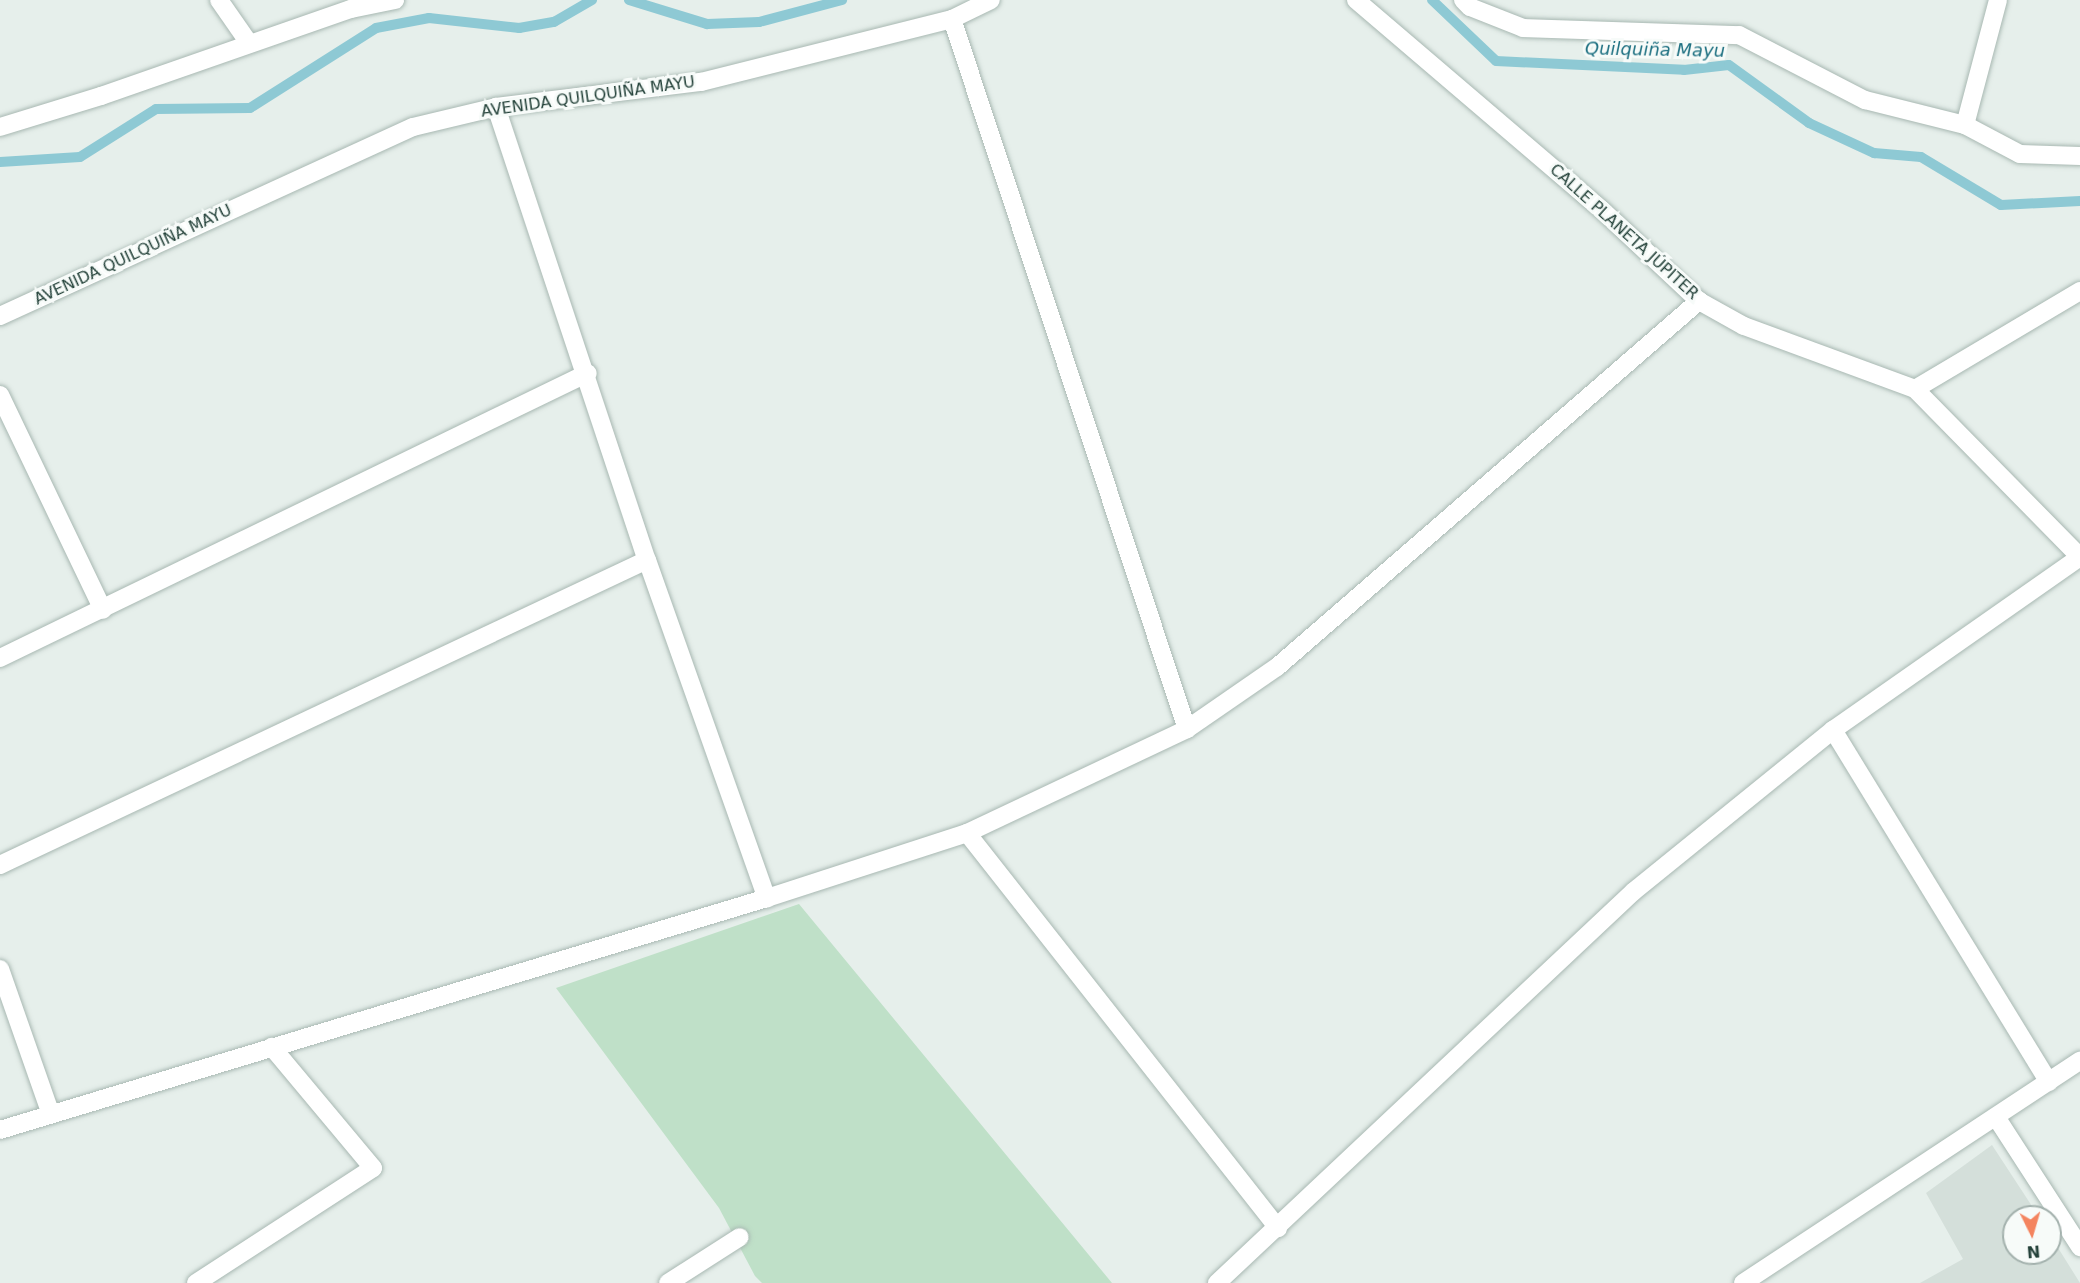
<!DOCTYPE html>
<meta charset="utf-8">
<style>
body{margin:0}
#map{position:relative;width:2080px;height:1283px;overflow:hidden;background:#e6efeb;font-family:"DejaVu Sans",sans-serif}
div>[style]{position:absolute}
.built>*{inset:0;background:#d4dfda}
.green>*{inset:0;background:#bfe0c8}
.stream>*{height:10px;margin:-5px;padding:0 5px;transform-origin:5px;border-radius:5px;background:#8ec9d4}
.roads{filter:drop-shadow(0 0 2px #a8b8b2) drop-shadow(0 0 2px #a8b8b2)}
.service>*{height:18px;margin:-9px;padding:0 9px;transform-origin:9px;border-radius:9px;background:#fff}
.minor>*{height:18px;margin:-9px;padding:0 9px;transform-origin:9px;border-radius:9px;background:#fff}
span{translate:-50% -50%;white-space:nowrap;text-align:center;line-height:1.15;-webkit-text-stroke:6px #f7fbf9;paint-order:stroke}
.street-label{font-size:16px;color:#24423a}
.water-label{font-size:18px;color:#1c6f80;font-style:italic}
.north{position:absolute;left:2002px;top:1205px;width:60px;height:60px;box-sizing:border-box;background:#f7fbf9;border:2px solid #a3b1ad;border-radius:50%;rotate:175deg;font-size:16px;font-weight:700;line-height:24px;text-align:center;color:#24423a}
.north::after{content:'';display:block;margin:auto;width:21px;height:27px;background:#f4845f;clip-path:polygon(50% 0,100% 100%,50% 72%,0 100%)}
</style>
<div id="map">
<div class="built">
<i style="clip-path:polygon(1992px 1145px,2039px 1217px,2014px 1217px,2014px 1253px,2050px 1253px,2050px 1235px,2080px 1283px,1920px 1283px,1963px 1259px,1926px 1193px)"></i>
</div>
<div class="green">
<i style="clip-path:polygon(799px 904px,1112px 1283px,762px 1283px,755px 1276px,719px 1208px,556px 988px)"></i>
</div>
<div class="stream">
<i style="left:629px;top:0;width:82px;rotate:17.1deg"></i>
<i style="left:707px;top:24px;width:52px;rotate:-2.2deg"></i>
<i style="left:759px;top:22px;width:86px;rotate:-14.8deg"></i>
<i style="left:1432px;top:0;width:88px;rotate:43.6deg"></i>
<i style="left:1496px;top:61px;width:188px;rotate:2.7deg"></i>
<i style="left:1684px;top:70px;width:45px;rotate:-6.3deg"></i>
<i style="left:1729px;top:65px;width:99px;rotate:35.9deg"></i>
<i style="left:1809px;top:123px;width:72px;rotate:24.8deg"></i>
<i style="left:1874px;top:153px;width:47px;rotate:4.9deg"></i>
<i style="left:1921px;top:157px;width:93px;rotate:31deg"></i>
<i style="left:2001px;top:205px;width:79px;rotate:-2.9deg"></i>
<i style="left:0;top:162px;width:80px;rotate:-3.6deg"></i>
<i style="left:80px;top:157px;width:90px;rotate:-32.3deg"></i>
<i style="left:156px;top:109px;width:94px;rotate:-0.6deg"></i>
<i style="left:250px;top:108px;width:149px;rotate:-32.4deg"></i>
<i style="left:376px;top:28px;width:54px;rotate:-10.7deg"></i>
<i style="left:429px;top:18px;width:91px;rotate:6.3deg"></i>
<i style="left:519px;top:28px;width:36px;rotate:-10deg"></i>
<i style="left:554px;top:22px;width:44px;rotate:-30.1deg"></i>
</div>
<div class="roads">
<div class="service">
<i style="left:1833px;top:730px;width:413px;rotate:58.5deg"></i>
<i style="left:0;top:969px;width:151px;rotate:70.7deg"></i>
</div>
<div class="minor">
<i style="left:219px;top:0;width:52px;rotate:55.1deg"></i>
<i style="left:1356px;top:0;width:323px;rotate:40.5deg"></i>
<i style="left:1602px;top:210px;width:133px;rotate:43.2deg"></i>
<i style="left:1699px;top:301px;width:51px;rotate:29.1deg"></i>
<i style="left:1744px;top:326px;width:182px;rotate:20.2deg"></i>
<i style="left:1915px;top:389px;width:235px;rotate:45.5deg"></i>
<i style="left:1463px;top:0;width:10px;rotate:45deg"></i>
<i style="left:1470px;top:7px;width:57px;rotate:21.6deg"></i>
<i style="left:1523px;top:28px;width:216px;rotate:1.9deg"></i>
<i style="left:1739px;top:35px;width:142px;rotate:27.3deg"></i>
<i style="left:1865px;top:100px;width:103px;rotate:14deg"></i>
<i style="left:1965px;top:125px;width:62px;rotate:27.8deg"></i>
<i style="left:2020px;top:154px;width:60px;rotate:1.9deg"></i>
<i style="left:952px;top:19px;width:748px;rotate:71.69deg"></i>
<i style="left:496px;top:107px;width:478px;rotate:71.6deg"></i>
<i style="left:647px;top:560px;width:359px;rotate:70.5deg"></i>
<i style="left:1965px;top:125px;width:129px;rotate:-75.2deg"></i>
<i style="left:0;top:127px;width:106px;rotate:-17.1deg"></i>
<i style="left:101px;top:96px;width:265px;rotate:-19.2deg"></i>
<i style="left:351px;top:9px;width:45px;rotate:-11.6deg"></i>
<i style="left:0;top:316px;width:454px;rotate:-24.6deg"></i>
<i style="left:413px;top:127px;width:85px;rotate:-13.5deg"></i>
<i style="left:496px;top:107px;width:207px;rotate:-7deg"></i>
<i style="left:701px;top:82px;width:259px;rotate:-14.1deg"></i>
<i style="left:952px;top:19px;width:43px;rotate:-26deg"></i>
<i style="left:1915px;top:389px;width:192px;rotate:-30.7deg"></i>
<i style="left:0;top:395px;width:238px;rotate:64.4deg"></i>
<i style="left:0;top:658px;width:653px;rotate:-25.86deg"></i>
<i style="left:967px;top:833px;width:503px;rotate:51.79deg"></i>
<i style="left:0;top:865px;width:715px;rotate:-25.24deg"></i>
<i style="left:1996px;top:1117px;width:155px;rotate:57.1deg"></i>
<i style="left:0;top:1130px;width:801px;rotate:-16.83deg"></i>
<i style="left:767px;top:898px;width:210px;rotate:-18deg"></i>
<i style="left:967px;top:833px;width:243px;rotate:-25.3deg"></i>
<i style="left:1187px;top:729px;width:109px;rotate:-34.6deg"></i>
<i style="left:1277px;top:667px;width:559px;rotate:-40.94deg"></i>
<i style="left:196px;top:1283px;width:211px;rotate:-33deg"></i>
<i style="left:373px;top:1168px;width:158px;rotate:-129.9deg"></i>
<i style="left:668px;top:1283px;width:85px;rotate:-32.6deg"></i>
<i style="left:1217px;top:1283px;width:572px;rotate:-43.23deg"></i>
<i style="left:1634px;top:891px;width:256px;rotate:-39deg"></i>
<i style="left:1833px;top:730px;width:302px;rotate:-35deg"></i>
<i style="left:1743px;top:1283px;width:404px;rotate:-33.4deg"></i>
</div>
</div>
<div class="street-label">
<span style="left:588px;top:97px;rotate:-8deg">AVENIDA QUILQUIÑA MAYU</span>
<span style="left:1624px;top:232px;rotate:42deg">CALLE PLANETA JÚPITER</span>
<span style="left:133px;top:255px;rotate:-25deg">AVENIDA QUILQUIÑA MAYU</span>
</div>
<div class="water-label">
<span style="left:1655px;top:50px;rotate:1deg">Quilquiña Mayu</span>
</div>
<div class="north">N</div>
</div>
